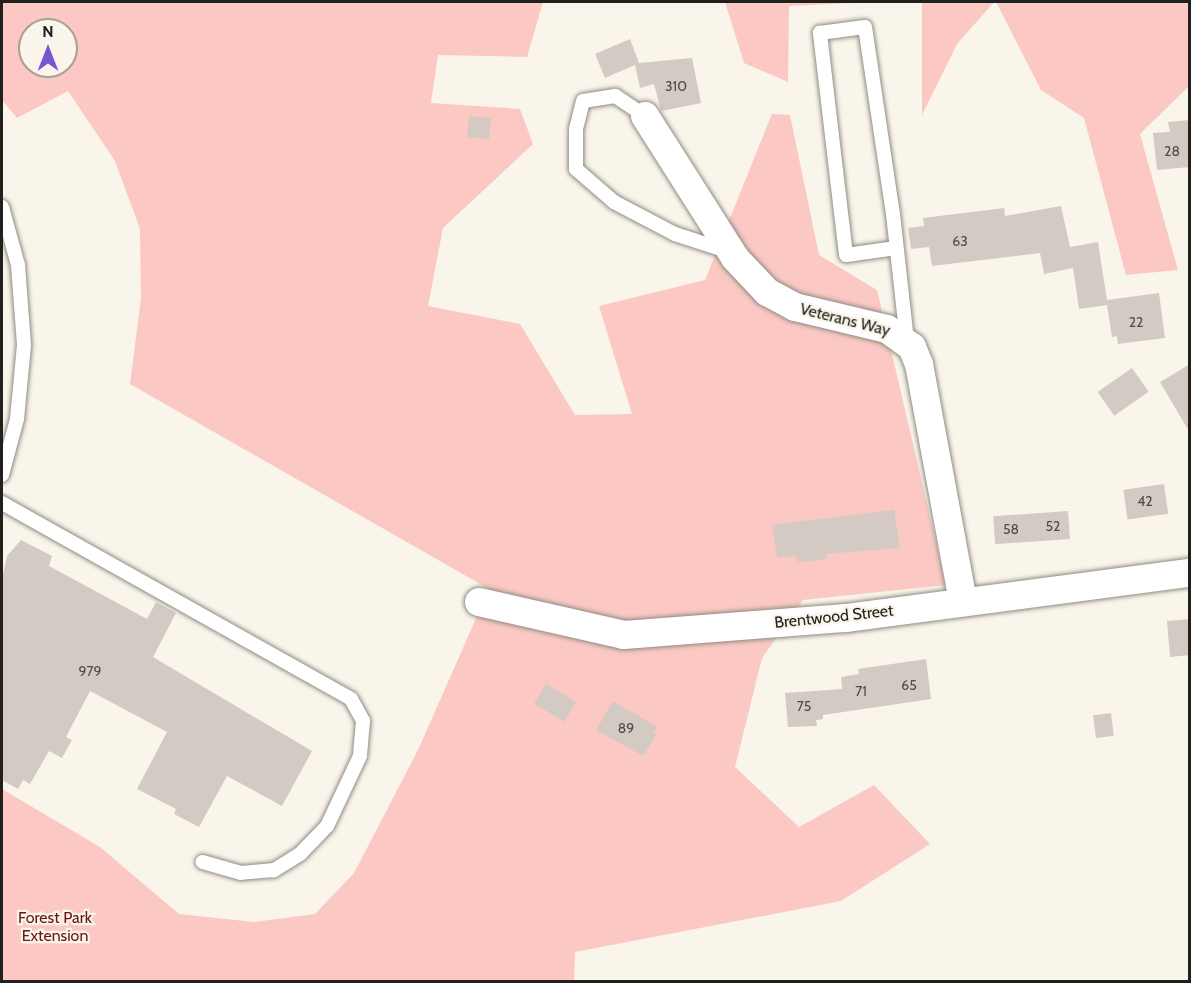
<!DOCTYPE html>
<style>
body{margin:0}
#map{position:relative;width:1191px;height:983px;overflow:hidden;background:#f9f5ea;font-family:Cabin,sans-serif}
div>[style]{position:absolute}
.green>*{inset:0;background:#fbc8c3}
.building>*{inset:0;background:#d4cac4;transform-origin:0 0}
.roads{filter:drop-shadow(0 0 2px #908c83) drop-shadow(0 0 2px #908c83)}
.lane>*{height:14px;margin:-7px;padding:0 7px;transform-origin:7px;border-radius:7px;background:#fff}
.street>*{height:28px;margin:-14px;padding:0 14px;transform-origin:14px;border-radius:14px;background:#fff}
span{translate:-50% -50%;white-space:nowrap;text-align:center;line-height:1.15;-webkit-text-stroke:4.5px #f9f5ea;paint-order:stroke}
.number-label{font-size:14px;color:#4e4a46}
.number-label span{-webkit-text-stroke-width:0}
.street-label{font-size:16px;color:#21201c}
.park-label{font-size:16px;color:#6c1417}
.frame{position:absolute;inset:0;border:3px solid #21201c;pointer-events:none}
.north{position:absolute;left:18px;top:18px;width:60px;height:60px;box-sizing:border-box;background:#f9f5ea;border:2px solid #a3a098;border-radius:50%;rotate:0deg;font-size:16px;font-weight:700;line-height:24px;text-align:center;color:#21201c}
.north::after{content:'';display:block;margin:auto;width:21px;height:27px;background:#7757d1;clip-path:polygon(50% 0,100% 100%,50% 72%,0 100%)}
</style>
<div id="map">
<div class="green">
<i style="clip-path:polygon(evenodd,2px 2px,543px 2px,527px 57px,438px 55px,431px 103px,520px 109px,533px 144px,443px 228px,428px 306px,520px 324px,575px 415px,632px 414px,599px 306px,705px 280px,772px 114px,790px 115px,819px 255px,877px 290px,946px 585px,803px 600px,762px 658px,735px 767px,799px 827px,874px 785px,930px 844px,841px 901px,575px 952px,574px 981px,2px 982px,2px 789px,100px 847px,179px 914px,254px 922px,315px 914px,354px 873px,418px 750px,489px 589px,130px 384px,141px 298px,140px 229px,115px 161px,68px 91px,17px 118px,2px 100px,2px 2px,30px 30px,66px 30px,66px 66px,30px 66px,30px 30px)"></i>
<i style="clip-path:polygon(725px 2px,872px 2px,789px 6px,788px 82px,744px 63px)"></i>
<i style="clip-path:polygon(922px 2px,994px 2px,957px 44px,922px 115px)"></i>
<i style="clip-path:polygon(996px 2px,1189px 2px,1189px 86px,1140px 134px,1178px 270px,1126px 275px,1084px 118px,1041px 90px)"></i>
</div>
<div class="building">
<i style="clip-path:polygon(630px 39px,639px 63px,692px 58px,701px 103px,661px 111px,654px 84px,640px 88px,635px 65px,605px 78px,595px 54px)"></i>
<i style="left:469px;top:116px;width:22px;height:21px;rotate:5deg"></i>
<i style="clip-path:polygon(1190px 120px,1190px 167px,1157px 170px,1153px 133px,1170px 132px,1168px 122px)"></i>
<i style="clip-path:polygon(1061px 206px,1070px 247px,1098px 242px,1107px 300px,1159px 293px,1165px 338px,1118px 344px,1117px 336px,1112px 337px,1107px 305px,1079px 309px,1073px 268px,1044px 274px,1040px 253px,932px 266px,929px 247px,911px 249px,908px 228px,924px 226px,923px 218px,1004px 208px,1005px 216px)"></i>
<i style="clip-path:polygon(1190px 364px,1190px 433px,1160px 382px)"></i>
<i style="left:1132px;top:368px;width:29px;height:42px;rotate:55deg"></i>
<i style="left:1164px;top:484px;width:30px;height:41px;rotate:82deg"></i>
<i style="clip-path:polygon(894px 510px,900px 548px,826px 554px,827px 559px,797px 563px,796px 556px,777px 558px,772px 525px)"></i>
<i style="left:1068px;top:511px;width:28px;height:75px;rotate:86deg"></i>
<i style="clip-path:polygon(21px 540px,52px 556px,49px 566px,147px 619px,156px 602px,176px 613px,153px 657px,312px 751px,282px 806px,227px 776px,199px 827px,174px 814px,176px 809px,137px 789px,167px 732px,90px 691px,66px 737px,72px 740px,62px 758px,49px 751px,30px 784px,23px 780px,18px 789px,2px 780px,2px 578px,7px 556px)"></i>
<i style="clip-path:polygon(1190px 619px,1190px 655px,1170px 657px,1167px 621px)"></i>
<i style="clip-path:polygon(926px 659px,931px 699px,823px 715px,823px 719px,816px 720px,817px 726px,788px 727px,785px 693px,842px 689px,841px 677px,859px 674px,858px 669px)"></i>
<i style="left:546px;top:684px;width:35px;height:23px;rotate:31deg"></i>
<i style="clip-path:polygon(613px 701px,657px 727px,653px 732px,657px 734px,643px 756px,596px 730px)"></i>
<i style="left:1111px;top:713px;width:23px;height:18px;rotate:83deg"></i>
</div>
<div class="roads">
<div class="lane">
<i style="left:645px;top:116px;width:36px;rotate:-146deg"></i>
<i style="left:615px;top:96px;width:32px;rotate:171deg"></i>
<i style="left:583px;top:101px;width:29px;rotate:104deg"></i>
<i style="left:576px;top:129px;width:40px;rotate:90deg"></i>
<i style="left:576px;top:169px;width:50px;rotate:41deg"></i>
<i style="left:614px;top:202px;width:69px;rotate:27.7deg"></i>
<i style="left:675px;top:234px;width:55px;rotate:18.1deg"></i>
<i style="left:2px;top:207px;width:60px;rotate:74.6deg"></i>
<i style="left:18px;top:265px;width:80px;rotate:85.7deg"></i>
<i style="left:24px;top:345px;width:74px;rotate:95.4deg"></i>
<i style="left:17px;top:419px;width:58px;rotate:105deg"></i>
<i style="left:896px;top:248px;width:50px;rotate:172deg"></i>
<i style="left:846px;top:255px;width:224px;rotate:-96.7deg"></i>
<i style="left:820px;top:33px;width:45px;rotate:-7.6deg"></i>
<i style="left:865px;top:27px;width:189px;rotate:81.5deg"></i>
<i style="left:893px;top:214px;width:127px;rotate:83.7deg"></i>
<i style="left:2px;top:503px;width:400px;rotate:29.3deg"></i>
<i style="left:351px;top:699px;width:25px;rotate:61deg"></i>
<i style="left:363px;top:721px;width:35px;rotate:95deg"></i>
<i style="left:360px;top:756px;width:77px;rotate:115.2deg"></i>
<i style="left:327px;top:826px;width:39px;rotate:134deg"></i>
<i style="left:300px;top:854px;width:31px;rotate:148deg"></i>
<i style="left:274px;top:870px;width:33px;rotate:175deg"></i>
<i style="left:241px;top:873px;width:40px;rotate:-164deg"></i>
</div>
<div class="street">
<i style="left:645px;top:116px;width:168px;rotate:57.6deg"></i>
<i style="left:735px;top:258px;width:47px;rotate:46.7deg"></i>
<i style="left:767px;top:292px;width:32px;rotate:28deg"></i>
<i style="left:795px;top:307px;width:95px;rotate:13.4deg"></i>
<i style="left:887px;top:329px;width:31px;rotate:36deg"></i>
<i style="left:912px;top:347px;width:18px;rotate:68deg"></i>
<i style="left:919px;top:364px;width:242px;rotate:79.5deg"></i>
<i style="left:479px;top:602px;width:149px;rotate:12.8deg"></i>
<i style="left:624px;top:635px;width:223px;rotate:-4.4deg"></i>
<i style="left:846px;top:618px;width:347px;rotate:-7.5deg"></i>
</div>
</div>
<div class="number-label">
<span style="left:676px;top:86px">310</span>
<span style="left:1172px;top:151px">28</span>
<span style="left:960px;top:241px">63</span>
<span style="left:1136px;top:322px">22</span>
<span style="left:1145px;top:501px">42</span>
<span style="left:1053px;top:526px">52</span>
<span style="left:1011px;top:529px">58</span>
<span style="left:90px;top:671px">979</span>
<span style="left:909px;top:685px">65</span>
<span style="left:861px;top:691px">71</span>
<span style="left:804px;top:706px">75</span>
<span style="left:626px;top:728px">89</span>
</div>
<div class="street-label">
<span style="left:845px;top:320px;rotate:14deg">Veterans Way</span>
<span style="left:834px;top:617px;rotate:-6deg">Brentwood Street</span>
</div>
<div class="park-label">
<span style="left:55px;top:927px">Forest Park<br>Extension</span>
</div>
<div class="frame"></div>
<div class="north">N</div>
</div>
